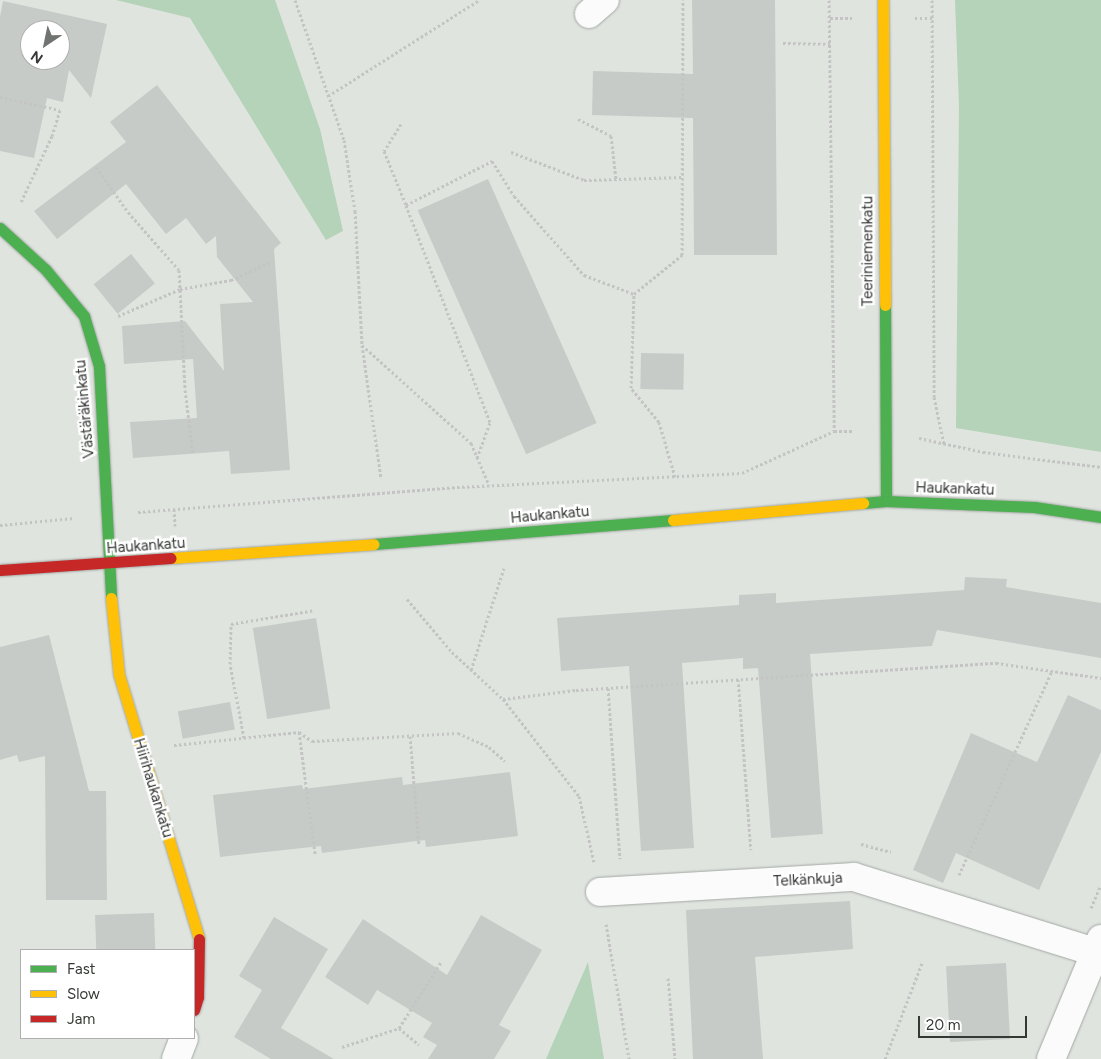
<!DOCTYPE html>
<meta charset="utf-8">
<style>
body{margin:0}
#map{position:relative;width:1101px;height:1059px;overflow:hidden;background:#dfe4df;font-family:Figtree,sans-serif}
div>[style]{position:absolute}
.forest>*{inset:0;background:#b4d3b8}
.building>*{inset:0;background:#c7cbc7;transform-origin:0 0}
.path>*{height:3px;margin-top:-1.5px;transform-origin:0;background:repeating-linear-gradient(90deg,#c4c4c4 0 2.5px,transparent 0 5px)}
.roads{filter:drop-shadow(0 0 1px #a4a8a4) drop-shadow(0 0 1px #a4a8a4)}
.street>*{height:28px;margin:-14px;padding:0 14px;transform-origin:14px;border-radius:14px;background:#fafbfa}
.fast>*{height:11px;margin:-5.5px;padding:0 5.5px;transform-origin:5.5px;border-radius:5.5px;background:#4caf50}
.slow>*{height:11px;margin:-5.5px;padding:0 5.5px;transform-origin:5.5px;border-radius:5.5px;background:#ffc107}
.jam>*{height:11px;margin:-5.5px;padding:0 5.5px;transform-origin:5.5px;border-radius:5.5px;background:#c62828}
span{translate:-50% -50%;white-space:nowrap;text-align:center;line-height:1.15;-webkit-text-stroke:5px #fff;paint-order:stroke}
.street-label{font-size:15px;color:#353835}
.legend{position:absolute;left:20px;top:949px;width:175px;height:90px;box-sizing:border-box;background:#fff;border:1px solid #aeafae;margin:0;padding:6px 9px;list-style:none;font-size:15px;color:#353835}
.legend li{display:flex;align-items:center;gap:10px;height:25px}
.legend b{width:25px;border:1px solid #aeafae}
.north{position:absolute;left:20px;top:20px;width:50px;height:50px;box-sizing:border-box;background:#fff;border:1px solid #aeafae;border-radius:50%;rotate:214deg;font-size:14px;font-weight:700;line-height:20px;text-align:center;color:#353835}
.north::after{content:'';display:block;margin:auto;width:18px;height:22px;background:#707470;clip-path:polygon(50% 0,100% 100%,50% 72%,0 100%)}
.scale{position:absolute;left:918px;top:1016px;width:109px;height:22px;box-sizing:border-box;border:2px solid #353835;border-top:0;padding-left:6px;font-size:15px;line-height:18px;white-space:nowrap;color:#353835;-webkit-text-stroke:4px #fff;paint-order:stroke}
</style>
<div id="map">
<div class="forest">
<i style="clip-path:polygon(116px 0,275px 0,320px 129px,343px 231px,326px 240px,190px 18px)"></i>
<i style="clip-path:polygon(955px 0,1101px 0,1101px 452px,956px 428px,959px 106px)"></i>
<i style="clip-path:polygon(588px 962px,604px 1059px,546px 1059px)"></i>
</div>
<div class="building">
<i style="clip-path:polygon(692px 0,775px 0,777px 255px,694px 255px,693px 118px,592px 115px,593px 71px,693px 74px)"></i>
<i style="clip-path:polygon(evenodd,3px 1px,107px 24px,91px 98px,69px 70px,63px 102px,47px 98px,34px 158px,0 151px,0 17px,3px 1px,30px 30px,60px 30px,60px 60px,30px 60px,30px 30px)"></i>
<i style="clip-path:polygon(157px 85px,281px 243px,274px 249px,290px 470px,231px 474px,229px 451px,133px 458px,130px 422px,197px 418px,193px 359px,124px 364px,122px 326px,185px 321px,224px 371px,220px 304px,253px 302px,217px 257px,216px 236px,206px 244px,186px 218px,166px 234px,126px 184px,57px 239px,34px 211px,126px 142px,110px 122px)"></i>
<i style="left:488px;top:179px;width:267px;height:77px;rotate:66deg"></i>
<i style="left:131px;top:254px;width:38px;height:48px;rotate:51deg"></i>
<i style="left:641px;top:353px;width:43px;height:36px;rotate:1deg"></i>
<i style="clip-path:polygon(965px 577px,1007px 579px,1006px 587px,1101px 603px,1101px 658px,937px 630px,932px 646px,810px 654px,823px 834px,771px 838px,758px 668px,743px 669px,743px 658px,682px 663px,694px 848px,641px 851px,629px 666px,561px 671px,557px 618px,739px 605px,739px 595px,776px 593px,776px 603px,964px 590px)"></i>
<i style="left:316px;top:618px;width:92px;height:64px;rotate:81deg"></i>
<i style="clip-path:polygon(49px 635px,89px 791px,106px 791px,107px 900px,46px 900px,45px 756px,19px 762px,17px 755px,0 760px,0 647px)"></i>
<i style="clip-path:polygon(1068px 695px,1101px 710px,1101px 752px,1039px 890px,956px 853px,943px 883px,913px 870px,971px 733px,1037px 762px)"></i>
<i style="left:230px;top:702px;width:28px;height:53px;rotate:80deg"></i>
<i style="clip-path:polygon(510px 772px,518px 836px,426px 847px,425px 840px,322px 853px,321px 846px,220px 857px,213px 795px,302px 785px,303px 789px,402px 777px,403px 785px)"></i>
<i style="clip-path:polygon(850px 901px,853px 949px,755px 957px,763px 1059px,693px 1059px,686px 910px)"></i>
<i style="left:154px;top:913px;width:37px;height:59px;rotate:88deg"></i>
<i style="clip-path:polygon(481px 915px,542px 950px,499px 1025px,511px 1031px,494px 1059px,428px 1059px,437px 1045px,423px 1037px,432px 1023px,377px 990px,368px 1005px,325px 977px,363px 919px,447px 975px)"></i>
<i style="clip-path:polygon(274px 917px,328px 949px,281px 1028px,334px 1059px,271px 1059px,234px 1037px,262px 990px,239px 976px)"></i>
<i style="left:1006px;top:963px;width:76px;height:60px;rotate:87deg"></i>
</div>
<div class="path">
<i style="left:295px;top:0;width:148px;rotate:70.7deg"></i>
<i style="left:344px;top:140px;width:72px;rotate:81.2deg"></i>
<i style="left:355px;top:211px;width:134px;rotate:87deg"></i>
<i style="left:362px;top:345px;width:134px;rotate:81.9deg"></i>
<i style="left:829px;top:0;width:431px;rotate:89.3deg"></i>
<i style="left:932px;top:0;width:397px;rotate:89.7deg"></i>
<i style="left:934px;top:397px;width:48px;rotate:78deg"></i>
<i style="left:830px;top:18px;width:22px"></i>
<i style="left:915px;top:18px;width:17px"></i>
<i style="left:783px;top:43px;width:47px;rotate:1.2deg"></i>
<i style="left:328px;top:96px;width:179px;rotate:-32.4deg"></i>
<i style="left:0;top:97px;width:61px;rotate:12.2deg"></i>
<i style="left:60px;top:110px;width:27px;rotate:107deg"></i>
<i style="left:52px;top:136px;width:73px;rotate:115.2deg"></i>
<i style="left:578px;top:119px;width:37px;rotate:27deg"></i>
<i style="left:611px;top:136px;width:43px;rotate:83.4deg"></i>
<i style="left:401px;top:124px;width:32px;rotate:122deg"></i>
<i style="left:384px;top:151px;width:58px;rotate:67.8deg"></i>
<i style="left:511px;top:152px;width:78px;rotate:21deg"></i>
<i style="left:584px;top:180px;width:98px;rotate:-1.8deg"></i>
<i style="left:96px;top:167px;width:55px;rotate:54.6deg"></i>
<i style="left:128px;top:212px;width:77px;rotate:48.7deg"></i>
<i style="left:179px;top:270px;width:120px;rotate:87.1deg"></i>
<i style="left:185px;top:390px;width:64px;rotate:82.9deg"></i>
<i style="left:118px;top:316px;width:68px;rotate:-23.5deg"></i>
<i style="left:180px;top:289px;width:52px;rotate:-10deg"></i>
<i style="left:231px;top:280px;width:42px;rotate:-24.1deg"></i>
<i style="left:362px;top:345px;width:147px;rotate:42deg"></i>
<i style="left:471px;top:443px;width:46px;rotate:66.8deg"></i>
<i style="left:919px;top:438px;width:66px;rotate:12.3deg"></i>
<i style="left:983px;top:452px;width:119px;rotate:7.2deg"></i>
<i style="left:477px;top:458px;width:38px;rotate:-70deg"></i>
<i style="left:490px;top:422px;width:233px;rotate:-111.2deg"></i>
<i style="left:406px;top:205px;width:97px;rotate:-27.1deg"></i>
<i style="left:492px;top:161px;width:41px;rotate:57.8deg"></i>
<i style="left:514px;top:196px;width:106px;rotate:48.5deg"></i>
<i style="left:584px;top:275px;width:53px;rotate:20.8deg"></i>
<i style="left:675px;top:477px;width:57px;rotate:-106.2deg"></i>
<i style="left:659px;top:422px;width:44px;rotate:-129.5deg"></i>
<i style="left:631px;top:388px;width:94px;rotate:-88.2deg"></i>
<i style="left:634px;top:294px;width:62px;rotate:-39.1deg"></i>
<i style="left:682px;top:255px;width:255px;rotate:-89.8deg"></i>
<i style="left:174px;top:509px;width:17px;rotate:87deg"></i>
<i style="left:138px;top:512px;width:320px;rotate:-4.5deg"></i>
<i style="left:457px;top:487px;width:285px;rotate:-2.8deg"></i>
<i style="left:742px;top:473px;width:101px;rotate:-24.5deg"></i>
<i style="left:834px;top:431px;width:19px"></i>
<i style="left:0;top:525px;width:74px;rotate:-5.4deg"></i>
<i style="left:407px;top:599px;width:70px;rotate:49.7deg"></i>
<i style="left:452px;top:652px;width:69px;rotate:42.7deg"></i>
<i style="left:503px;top:699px;width:123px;rotate:51.9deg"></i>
<i style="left:579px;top:796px;width:68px;rotate:77.2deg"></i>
<i style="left:471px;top:670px;width:107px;rotate:-72.1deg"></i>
<i style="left:738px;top:679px;width:171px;rotate:85.7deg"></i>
<i style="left:608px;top:688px;width:171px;rotate:86deg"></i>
<i style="left:503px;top:699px;width:74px;rotate:-7deg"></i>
<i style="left:576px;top:690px;width:421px;rotate:-3.7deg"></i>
<i style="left:996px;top:663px;width:106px;rotate:8.1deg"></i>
<i style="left:299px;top:732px;width:123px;rotate:82.5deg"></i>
<i style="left:410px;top:736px;width:109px;rotate:85.3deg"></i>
<i style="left:244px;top:738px;width:75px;rotate:-100.7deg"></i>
<i style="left:230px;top:664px;width:40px;rotate:-88.6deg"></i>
<i style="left:231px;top:624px;width:85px;rotate:-9.5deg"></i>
<i style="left:174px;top:745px;width:126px;rotate:-5.9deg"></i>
<i style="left:299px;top:732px;width:16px;rotate:35deg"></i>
<i style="left:312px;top:741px;width:146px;rotate:-3.1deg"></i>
<i style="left:458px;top:733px;width:34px;rotate:24deg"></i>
<i style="left:489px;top:747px;width:21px;rotate:41deg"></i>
<i style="left:861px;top:844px;width:31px;rotate:15deg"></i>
<i style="left:959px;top:875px;width:224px;rotate:-65.5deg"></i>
<i style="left:1091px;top:908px;width:25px;rotate:-67deg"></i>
<i style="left:606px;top:924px;width:137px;rotate:80.3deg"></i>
<i style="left:668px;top:978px;width:81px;rotate:85.1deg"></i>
<i style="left:399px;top:1028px;width:26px;rotate:40deg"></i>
<i style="left:342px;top:1047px;width:60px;rotate:-18.4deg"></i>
<i style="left:399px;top:1028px;width:78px;rotate:-57.5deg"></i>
<i style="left:885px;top:1059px;width:103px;rotate:-68.9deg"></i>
</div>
<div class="roads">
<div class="street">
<i style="left:589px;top:14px;width:21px;rotate:-41deg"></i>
<i style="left:600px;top:892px;width:254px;rotate:-3.4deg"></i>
<i style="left:854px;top:877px;width:252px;rotate:17.3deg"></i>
<i style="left:176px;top:1059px;width:22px;rotate:-69deg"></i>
<i style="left:1051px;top:1059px;width:130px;rotate:-67.4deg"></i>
</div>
<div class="fast">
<i style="left:0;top:228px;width:62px;rotate:42.4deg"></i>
<i style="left:46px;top:270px;width:60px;rotate:50.4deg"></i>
<i style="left:84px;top:316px;width:52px;rotate:73.3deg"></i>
<i style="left:99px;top:366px;width:232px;rotate:87deg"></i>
<i style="left:885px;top:305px;width:196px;rotate:89.7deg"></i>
<i style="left:863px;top:503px;width:23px;rotate:-5deg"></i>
<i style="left:886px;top:501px;width:148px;rotate:2.3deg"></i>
<i style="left:1034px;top:507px;width:68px;rotate:8.5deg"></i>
<i style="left:374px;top:544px;width:300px;rotate:-4.6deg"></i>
</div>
<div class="slow">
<i style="left:883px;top:0;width:305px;rotate:89.6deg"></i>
<i style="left:673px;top:520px;width:191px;rotate:-5.1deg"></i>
<i style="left:171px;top:558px;width:203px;rotate:-3.9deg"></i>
<i style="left:111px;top:598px;width:77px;rotate:84.1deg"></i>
<i style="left:119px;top:675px;width:276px;rotate:73.1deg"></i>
</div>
<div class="jam">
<i style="left:0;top:570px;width:171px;rotate:-4deg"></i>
<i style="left:194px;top:1010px;width:14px;rotate:-73deg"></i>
<i style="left:198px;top:997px;width:58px;rotate:-89deg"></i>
</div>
</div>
<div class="street-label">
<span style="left:868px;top:251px;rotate:-90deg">Teeriniemenkatu</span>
<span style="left:85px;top:409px;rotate:-95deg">Västäräkinkatu</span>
<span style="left:955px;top:489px;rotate:2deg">Haukankatu</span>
<span style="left:550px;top:515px;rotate:-5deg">Haukankatu</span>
<span style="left:146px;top:546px;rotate:-4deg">Haukankatu</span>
<span style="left:153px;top:788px;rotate:73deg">Hiirihaukankatu</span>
<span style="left:808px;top:880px;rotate:-3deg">Telkänkuja</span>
</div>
<ul class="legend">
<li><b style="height:6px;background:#4caf50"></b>Fast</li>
<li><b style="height:6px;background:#ffc107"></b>Slow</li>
<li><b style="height:6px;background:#c62828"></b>Jam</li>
</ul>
<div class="north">N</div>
<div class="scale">20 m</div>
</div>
